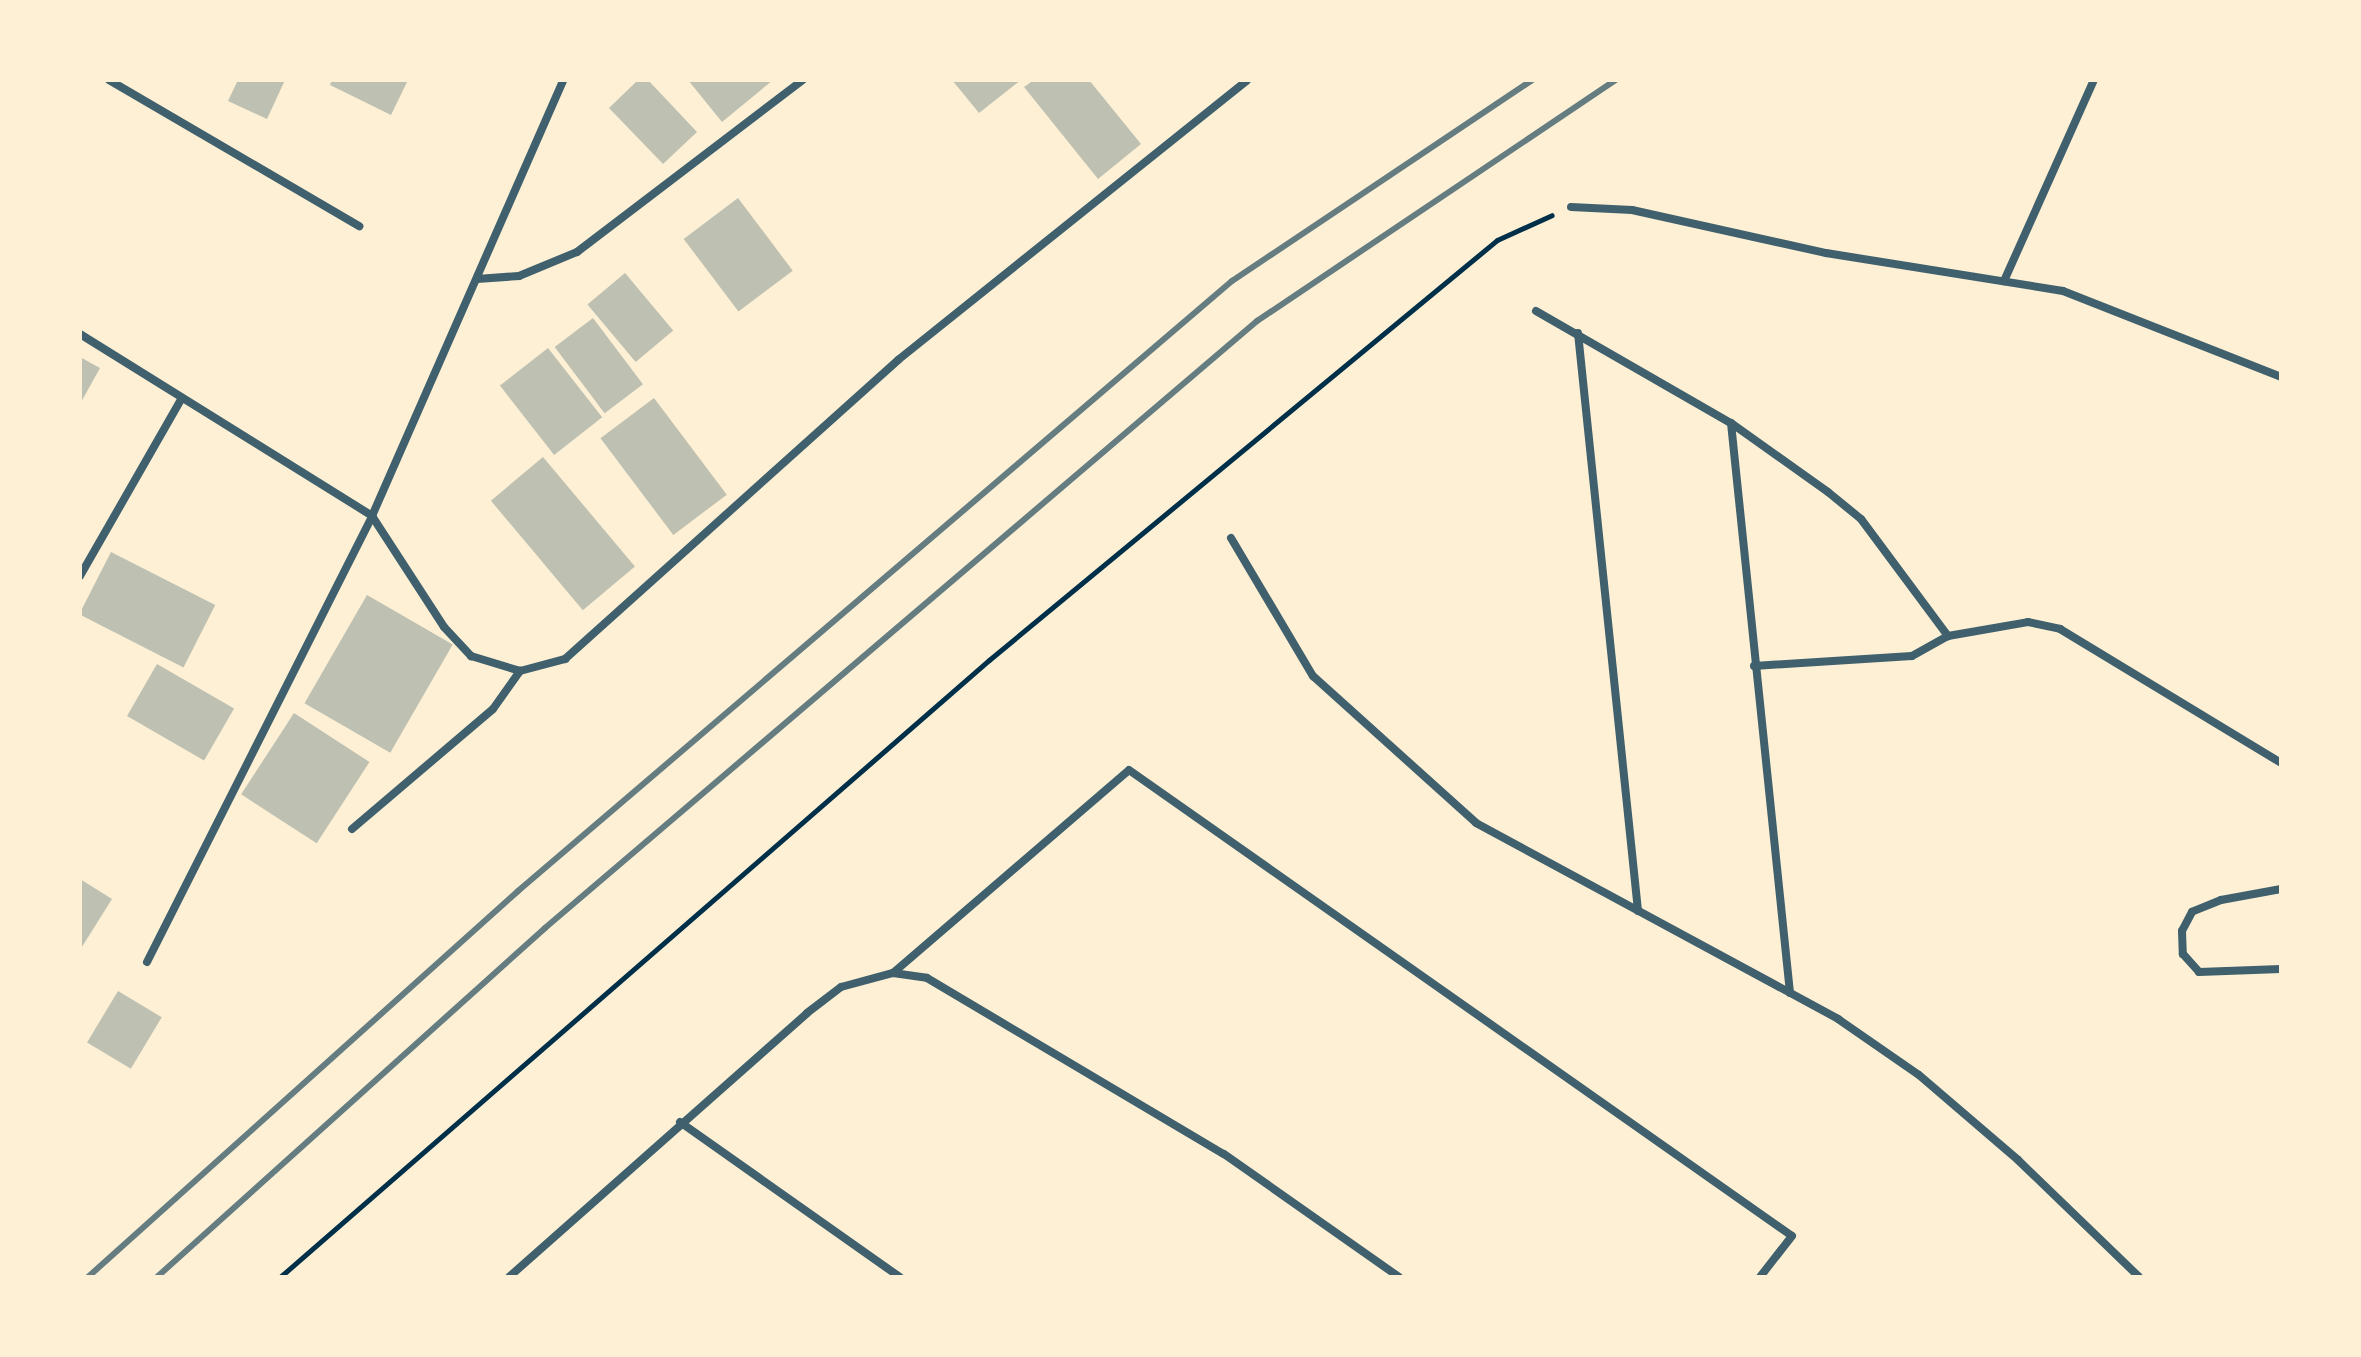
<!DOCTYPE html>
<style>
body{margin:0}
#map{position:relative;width:2361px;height:1357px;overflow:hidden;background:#fdf0d5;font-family:Quicksand,sans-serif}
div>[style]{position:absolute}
.building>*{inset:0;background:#bec0b2;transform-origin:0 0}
.path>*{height:5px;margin:-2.5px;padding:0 2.5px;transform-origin:2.5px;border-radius:2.5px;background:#003049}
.minor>*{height:8px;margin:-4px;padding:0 4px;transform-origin:4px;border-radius:4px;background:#3f606c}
.rail>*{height:6px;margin:-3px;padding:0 3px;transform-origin:3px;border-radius:3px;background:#657d81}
span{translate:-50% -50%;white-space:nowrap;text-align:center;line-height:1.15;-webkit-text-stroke:6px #fdf0d5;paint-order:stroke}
.frame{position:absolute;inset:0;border:82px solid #fdf0d5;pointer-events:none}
</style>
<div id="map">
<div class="building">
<i style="clip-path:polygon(238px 80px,285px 80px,267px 119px,228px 101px)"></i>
<i style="clip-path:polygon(332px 80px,408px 80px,391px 115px,330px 85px)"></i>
<i style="clip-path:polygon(638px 80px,648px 80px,697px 132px,663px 164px,609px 108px)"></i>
<i style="clip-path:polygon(688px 80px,773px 80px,722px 122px)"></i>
<i style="clip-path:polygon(952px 80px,1021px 80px,979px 113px)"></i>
<i style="clip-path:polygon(1034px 80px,1089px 80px,1141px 144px,1098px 179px,1024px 87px)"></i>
<i style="left:738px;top:198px;width:91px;height:68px;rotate:53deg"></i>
<i style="left:625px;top:273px;width:75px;height:49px;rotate:50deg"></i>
<i style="left:593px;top:318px;width:83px;height:48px;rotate:53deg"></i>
<i style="left:548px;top:348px;width:88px;height:61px;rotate:52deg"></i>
<i style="clip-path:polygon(80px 357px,100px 368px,80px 404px)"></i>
<i style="left:654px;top:398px;width:121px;height:67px;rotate:53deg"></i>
<i style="left:543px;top:457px;width:143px;height:68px;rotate:50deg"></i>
<i style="left:111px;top:552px;width:117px;height:70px;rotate:27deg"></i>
<i style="left:367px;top:595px;width:99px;height:125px;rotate:30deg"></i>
<i style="left:157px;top:664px;width:89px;height:60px;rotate:30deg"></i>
<i style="left:294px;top:713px;width:90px;height:97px;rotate:33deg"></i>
<i style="clip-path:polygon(80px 879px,112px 899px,80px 950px)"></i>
<i style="left:118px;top:991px;width:51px;height:60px;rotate:31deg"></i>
</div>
<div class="path">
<i style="left:280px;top:1277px;width:940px;rotate:-41.03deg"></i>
<i style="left:989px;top:660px;width:659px;rotate:-39.58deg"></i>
<i style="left:1497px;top:240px;width:60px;rotate:-24.4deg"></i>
</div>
<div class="minor">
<i style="left:109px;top:80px;width:290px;rotate:30.3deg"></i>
<i style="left:1571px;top:207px;width:61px;rotate:2.8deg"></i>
<i style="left:1632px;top:210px;width:199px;rotate:12.5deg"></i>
<i style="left:1826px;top:253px;width:240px;rotate:9.1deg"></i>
<i style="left:2063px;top:291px;width:234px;rotate:21.5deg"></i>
<i style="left:477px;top:279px;width:42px;rotate:-4.1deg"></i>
<i style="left:519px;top:276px;width:63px;rotate:-22.5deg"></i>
<i style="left:577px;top:252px;width:284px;rotate:-37.3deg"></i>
<i style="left:2004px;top:281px;width:220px;rotate:-65.9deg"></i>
<i style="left:1536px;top:311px;width:225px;rotate:29.9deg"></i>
<i style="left:1731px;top:423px;width:119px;rotate:35.4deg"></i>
<i style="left:1828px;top:492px;width:43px;rotate:39.3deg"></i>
<i style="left:1861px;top:519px;width:146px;rotate:53.4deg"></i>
<i style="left:1948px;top:636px;width:81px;rotate:-9.9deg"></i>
<i style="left:2028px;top:622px;width:33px;rotate:12deg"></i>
<i style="left:2060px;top:629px;width:258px;rotate:31.2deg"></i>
<i style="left:1578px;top:333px;width:581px;rotate:84.07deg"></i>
<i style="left:80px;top:334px;width:344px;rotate:31.9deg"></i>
<i style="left:372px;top:516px;width:132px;rotate:57deg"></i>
<i style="left:444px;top:627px;width:40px;rotate:47deg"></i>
<i style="left:471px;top:656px;width:51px;rotate:17deg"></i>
<i style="left:520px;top:671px;width:47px;rotate:-14.9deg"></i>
<i style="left:565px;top:659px;width:448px;rotate:-41.9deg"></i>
<i style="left:898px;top:360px;width:447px;rotate:-38.7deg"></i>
<i style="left:1731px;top:423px;width:573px;rotate:84.09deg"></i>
<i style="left:1231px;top:538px;width:161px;rotate:59.3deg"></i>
<i style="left:1313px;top:676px;width:219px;rotate:42deg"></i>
<i style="left:1476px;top:823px;width:412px;rotate:28.4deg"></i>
<i style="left:1838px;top:1019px;width:98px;rotate:34.7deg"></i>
<i style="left:1919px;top:1075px;width:130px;rotate:40.6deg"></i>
<i style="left:2018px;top:1160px;width:168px;rotate:44deg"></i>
<i style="left:80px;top:576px;width:205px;rotate:-60.2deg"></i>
<i style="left:1754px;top:666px;width:158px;rotate:-3.6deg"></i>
<i style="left:1912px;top:656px;width:41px;rotate:-29.1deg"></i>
<i style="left:352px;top:829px;width:185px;rotate:-40.4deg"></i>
<i style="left:493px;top:709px;width:47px;rotate:-54.6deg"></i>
<i style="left:2281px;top:889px;width:61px;rotate:169.6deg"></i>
<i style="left:2221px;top:900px;width:31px;rotate:158deg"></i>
<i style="left:2192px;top:912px;width:21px;rotate:118deg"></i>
<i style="left:2182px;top:931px;width:23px;rotate:88deg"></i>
<i style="left:2183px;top:954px;width:24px;rotate:48deg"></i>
<i style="left:2199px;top:972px;width:82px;rotate:-2.1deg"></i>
<i style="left:147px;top:962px;width:500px;rotate:-63.2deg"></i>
<i style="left:372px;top:516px;width:476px;rotate:-66.3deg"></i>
<i style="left:893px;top:973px;width:311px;rotate:-40.7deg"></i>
<i style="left:1129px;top:770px;width:810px;rotate:35.1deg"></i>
<i style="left:1792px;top:1236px;width:52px;rotate:128deg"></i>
<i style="left:680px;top:1122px;width:269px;rotate:35.2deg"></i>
<i style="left:509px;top:1277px;width:398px;rotate:-41.5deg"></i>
<i style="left:807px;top:1013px;width:43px;rotate:-37.4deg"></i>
<i style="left:841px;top:987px;width:54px;rotate:-15.1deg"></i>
<i style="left:893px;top:973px;width:34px;rotate:8deg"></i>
<i style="left:927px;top:978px;width:345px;rotate:30.7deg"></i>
<i style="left:1224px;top:1154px;width:214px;rotate:35.1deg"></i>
</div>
<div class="rail">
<i style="left:88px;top:1277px;width:578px;rotate:-41.91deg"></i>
<i style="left:518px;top:891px;width:939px;rotate:-40.51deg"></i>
<i style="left:1232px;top:281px;width:361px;rotate:-33.8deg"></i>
<i style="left:157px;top:1277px;width:522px;rotate:-41.97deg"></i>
<i style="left:545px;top:928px;width:936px;rotate:-40.45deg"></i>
<i style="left:1257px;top:321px;width:432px;rotate:-33.9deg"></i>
</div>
<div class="frame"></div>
</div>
